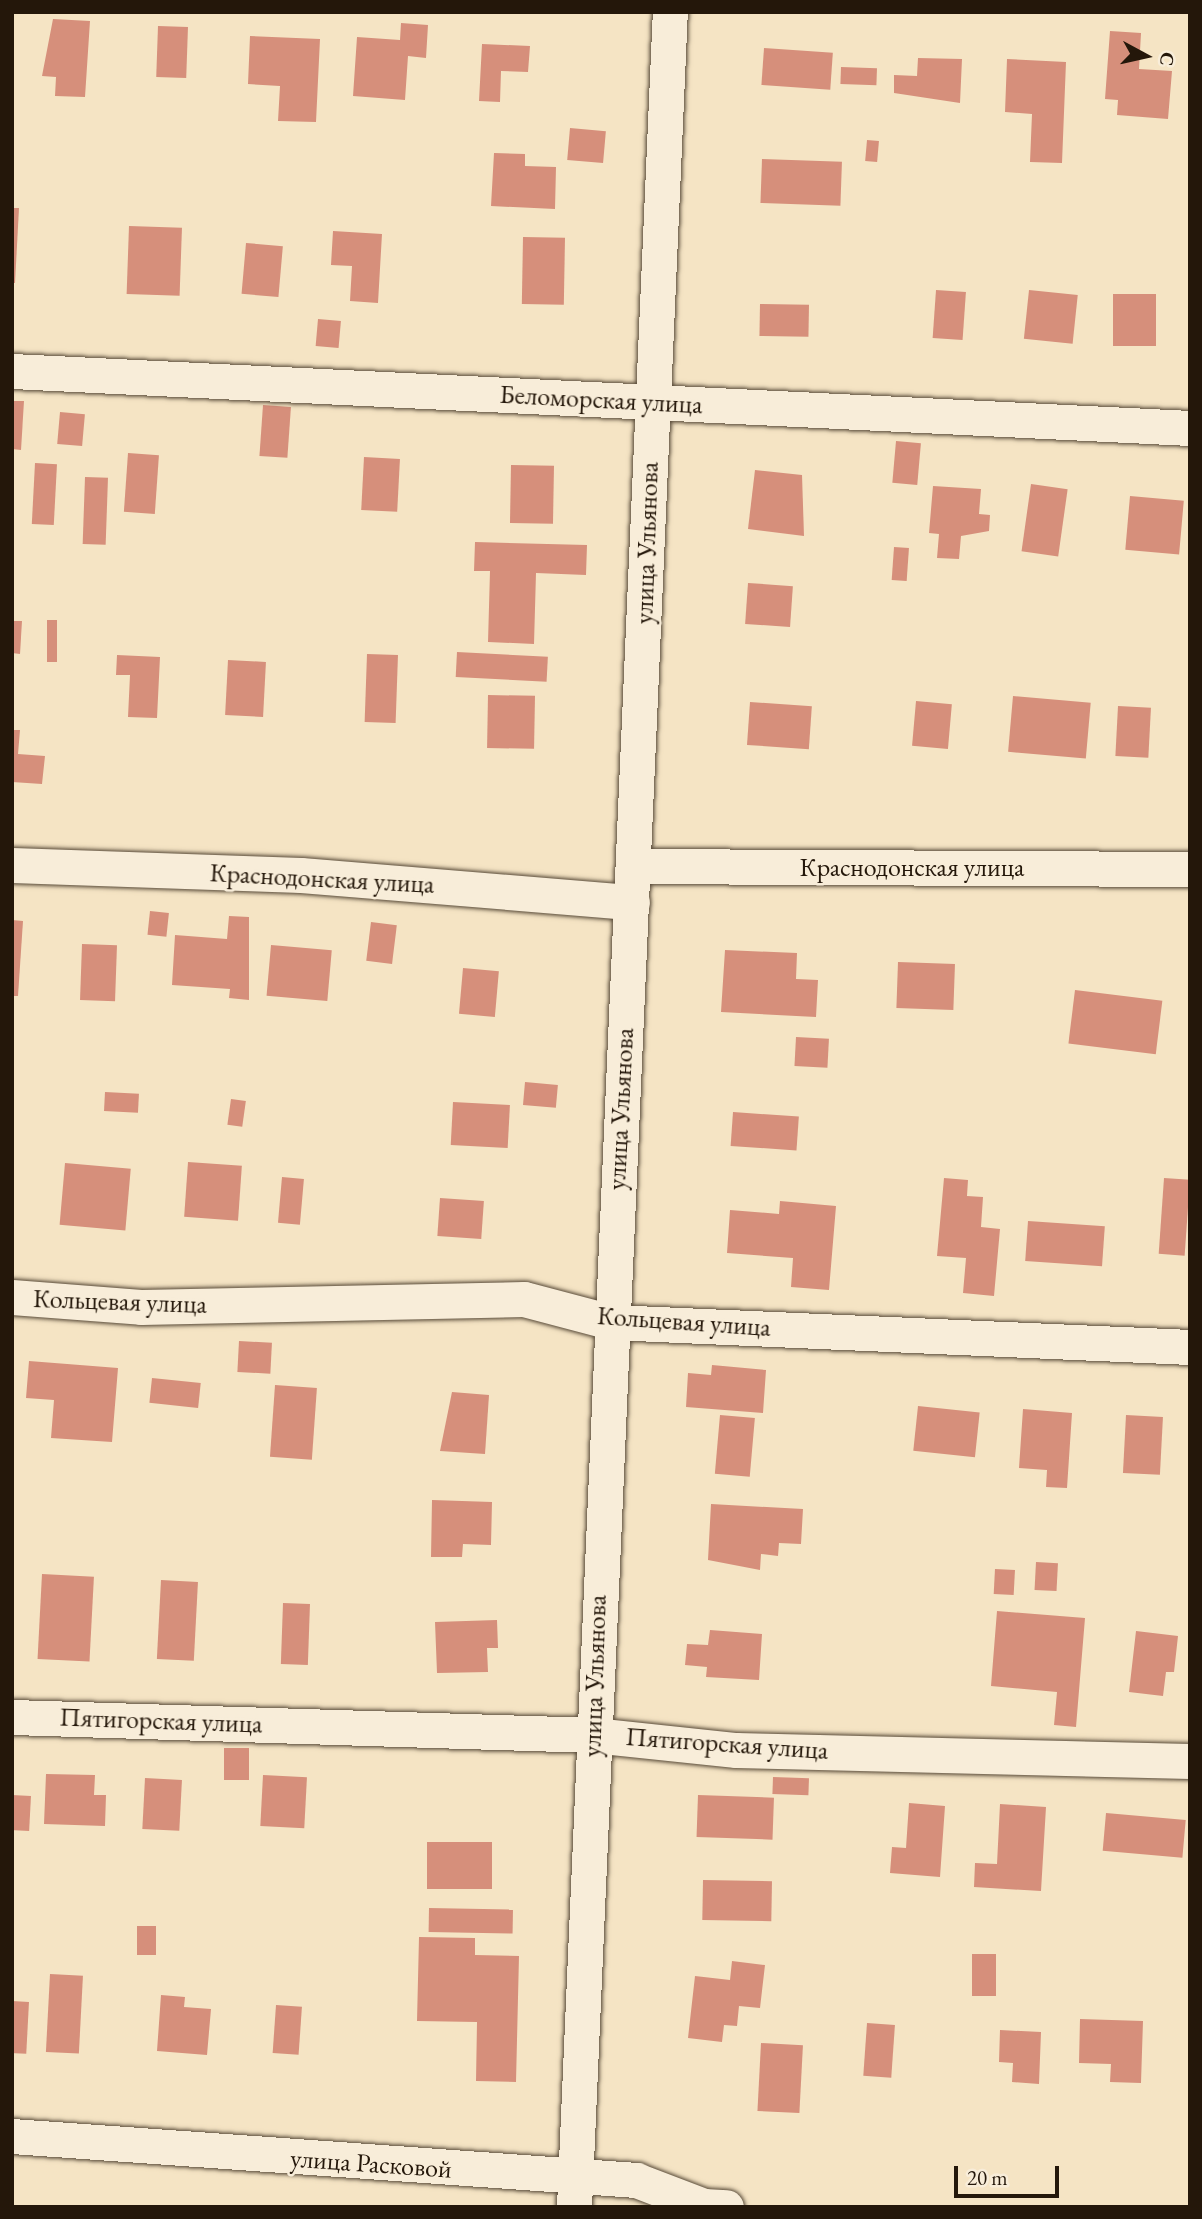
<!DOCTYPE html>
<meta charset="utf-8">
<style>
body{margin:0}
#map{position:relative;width:1202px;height:2219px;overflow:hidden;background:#f5e4c4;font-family:"EB Garamond",serif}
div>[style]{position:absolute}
.building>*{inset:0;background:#d68f7b;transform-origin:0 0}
.roads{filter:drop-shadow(0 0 2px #584a38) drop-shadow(0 0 2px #584a38)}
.minor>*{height:35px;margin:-17.5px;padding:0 17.5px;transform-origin:17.5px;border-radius:17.5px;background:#f8edd9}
span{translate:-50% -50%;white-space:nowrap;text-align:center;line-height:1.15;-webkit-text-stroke:5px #f8edd9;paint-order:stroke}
.street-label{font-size:26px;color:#24170a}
.frame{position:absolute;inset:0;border:14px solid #24170a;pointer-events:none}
.north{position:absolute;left:1111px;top:21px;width:70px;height:70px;-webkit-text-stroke:5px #f8edd9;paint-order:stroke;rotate:98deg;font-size:19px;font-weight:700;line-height:28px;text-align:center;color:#24170a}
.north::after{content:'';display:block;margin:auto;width:24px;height:32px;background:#24170a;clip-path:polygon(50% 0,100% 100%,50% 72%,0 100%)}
.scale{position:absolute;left:954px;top:2166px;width:105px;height:32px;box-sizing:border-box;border:4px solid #24170a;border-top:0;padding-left:9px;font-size:21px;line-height:24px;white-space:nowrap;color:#24170a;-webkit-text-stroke:5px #f8edd9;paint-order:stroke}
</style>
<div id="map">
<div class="building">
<i style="clip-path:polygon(53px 19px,90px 21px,85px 97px,55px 96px,56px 77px,42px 76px)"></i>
<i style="clip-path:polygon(401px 23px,428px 25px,426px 58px,408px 56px,405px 100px,353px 96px,357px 37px,400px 40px)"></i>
<i style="left:158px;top:26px;width:30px;height:51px;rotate:2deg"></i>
<i style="clip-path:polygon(1110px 31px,1141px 33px,1139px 69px,1172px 71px,1168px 119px,1117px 115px,1118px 100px,1105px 99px)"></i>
<i style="clip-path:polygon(250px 36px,320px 39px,316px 122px,278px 121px,280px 86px,248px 84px)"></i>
<i style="clip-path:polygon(482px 44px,530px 46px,528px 72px,501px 71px,500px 102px,479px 101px)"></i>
<i style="left:764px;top:48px;width:69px;height:37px;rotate:4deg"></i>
<i style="clip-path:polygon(918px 58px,962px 59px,960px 103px,894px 93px,894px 75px,917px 76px)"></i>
<i style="clip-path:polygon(1007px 59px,1066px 62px,1062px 163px,1030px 162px,1032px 114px,1005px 112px)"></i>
<i style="left:841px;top:67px;width:36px;height:17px;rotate:2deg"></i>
<i style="left:570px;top:128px;width:36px;height:32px;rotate:5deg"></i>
<i style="left:867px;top:140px;width:12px;height:21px;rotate:5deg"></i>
<i style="clip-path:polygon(494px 153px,525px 154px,525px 166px,556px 167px,555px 209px,491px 206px)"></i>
<i style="left:762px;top:159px;width:80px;height:44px;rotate:2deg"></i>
<i style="clip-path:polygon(12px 208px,19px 208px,15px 283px,12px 283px)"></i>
<i style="left:129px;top:226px;width:53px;height:68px;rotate:2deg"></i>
<i style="clip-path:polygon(333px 231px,382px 234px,378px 303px,350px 301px,352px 266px,331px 265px)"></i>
<i style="left:523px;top:237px;width:42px;height:67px;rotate:1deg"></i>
<i style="left:246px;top:243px;width:37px;height:51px;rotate:5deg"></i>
<i style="left:936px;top:290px;width:30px;height:48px;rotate:4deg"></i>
<i style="left:1029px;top:290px;width:49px;height:49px;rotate:6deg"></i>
<i style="left:1113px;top:294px;width:43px;height:52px"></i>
<i style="left:760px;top:304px;width:49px;height:32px;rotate:1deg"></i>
<i style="left:318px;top:319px;width:23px;height:27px;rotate:5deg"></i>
<i style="clip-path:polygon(12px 401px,24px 401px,21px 450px,12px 449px)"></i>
<i style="left:263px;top:405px;width:28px;height:51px;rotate:4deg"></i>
<i style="left:60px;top:412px;width:25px;height:32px;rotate:5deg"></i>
<i style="left:896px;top:441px;width:25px;height:42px;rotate:5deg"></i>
<i style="left:128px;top:453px;width:31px;height:59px;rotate:4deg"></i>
<i style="left:364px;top:457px;width:36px;height:53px;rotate:3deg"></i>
<i style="left:35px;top:463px;width:22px;height:61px;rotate:3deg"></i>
<i style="left:511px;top:465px;width:43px;height:58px;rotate:1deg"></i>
<i style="clip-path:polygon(755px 470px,802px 475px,804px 536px,748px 529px)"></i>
<i style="left:85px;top:477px;width:23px;height:67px;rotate:2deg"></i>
<i style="left:1031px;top:484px;width:37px;height:68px;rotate:8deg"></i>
<i style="clip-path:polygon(933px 486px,981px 489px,979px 514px,990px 515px,989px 531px,961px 536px,959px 559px,937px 558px,939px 534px,929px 533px)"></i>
<i style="left:1130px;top:496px;width:54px;height:54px;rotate:5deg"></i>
<i style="clip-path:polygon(475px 542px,587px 545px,586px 575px,536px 573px,534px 644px,488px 642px,490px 571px,474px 571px)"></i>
<i style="left:894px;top:547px;width:15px;height:33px;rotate:4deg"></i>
<i style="left:748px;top:583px;width:45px;height:41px;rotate:4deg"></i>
<i style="left:47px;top:620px;width:10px;height:42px"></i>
<i style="clip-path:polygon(12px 621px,22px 621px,20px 654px,12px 653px)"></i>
<i style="left:457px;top:652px;width:91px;height:25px;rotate:3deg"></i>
<i style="left:367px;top:654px;width:31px;height:68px;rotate:2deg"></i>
<i style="clip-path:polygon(117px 655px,160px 657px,157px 718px,128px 717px,130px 675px,116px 675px)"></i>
<i style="left:228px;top:660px;width:38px;height:55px;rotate:3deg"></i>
<i style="left:488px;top:695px;width:47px;height:53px;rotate:1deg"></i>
<i style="left:1013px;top:696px;width:78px;height:56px;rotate:5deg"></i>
<i style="left:916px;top:701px;width:36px;height:45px;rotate:5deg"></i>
<i style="left:750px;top:702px;width:62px;height:43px;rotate:4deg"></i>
<i style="left:1118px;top:706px;width:33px;height:50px;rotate:3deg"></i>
<i style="clip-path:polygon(12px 730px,20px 730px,18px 754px,45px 756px,42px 784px,12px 782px)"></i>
<i style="left:150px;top:911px;width:19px;height:24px;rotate:6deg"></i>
<i style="clip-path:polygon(229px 916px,249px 917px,249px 1000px,229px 998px,230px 989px,172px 985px,175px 935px,227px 939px)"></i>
<i style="clip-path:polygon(12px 920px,23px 921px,18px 996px,12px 996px)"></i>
<i style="left:371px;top:922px;width:26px;height:39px;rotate:7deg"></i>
<i style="left:82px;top:944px;width:35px;height:56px;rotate:2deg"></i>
<i style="left:271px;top:945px;width:61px;height:51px;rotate:5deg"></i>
<i style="clip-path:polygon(725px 950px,797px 953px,796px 979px,818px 980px,816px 1017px,721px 1012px)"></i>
<i style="left:898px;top:962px;width:57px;height:46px;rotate:2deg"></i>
<i style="left:463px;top:968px;width:36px;height:46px;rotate:5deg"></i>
<i style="left:1075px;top:990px;width:88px;height:54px;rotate:7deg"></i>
<i style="left:796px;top:1037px;width:33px;height:29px;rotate:3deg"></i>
<i style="left:525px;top:1082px;width:33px;height:23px;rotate:5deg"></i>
<i style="left:105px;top:1092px;width:34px;height:19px;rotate:3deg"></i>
<i style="left:231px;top:1099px;width:15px;height:26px;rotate:8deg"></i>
<i style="left:453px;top:1102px;width:57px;height:43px;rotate:3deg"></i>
<i style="left:733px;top:1112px;width:66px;height:34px;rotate:4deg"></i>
<i style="left:188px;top:1162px;width:54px;height:55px;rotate:4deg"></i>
<i style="left:65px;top:1163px;width:66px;height:62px;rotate:5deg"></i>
<i style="left:282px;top:1177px;width:22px;height:46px;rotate:5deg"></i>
<i style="clip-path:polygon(944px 1178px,968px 1180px,967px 1196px,983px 1197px,981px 1227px,1000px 1229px,994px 1296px,963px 1293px,966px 1258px,937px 1256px)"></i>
<i style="left:1164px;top:1178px;width:26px;height:76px;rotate:4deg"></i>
<i style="left:440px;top:1198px;width:44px;height:38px;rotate:4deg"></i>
<i style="clip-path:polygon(780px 1201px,836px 1206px,829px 1290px,791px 1287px,793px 1258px,727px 1253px,730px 1210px,779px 1214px)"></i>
<i style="left:1028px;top:1221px;width:77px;height:40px;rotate:4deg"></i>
<i style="left:239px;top:1341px;width:33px;height:31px;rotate:3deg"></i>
<i style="clip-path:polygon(29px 1361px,118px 1368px,112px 1442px,51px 1438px,54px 1400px,26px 1398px)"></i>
<i style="clip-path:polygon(712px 1365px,766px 1370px,763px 1413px,686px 1407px,688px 1373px,711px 1375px)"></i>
<i style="left:152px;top:1378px;width:49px;height:25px;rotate:6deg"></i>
<i style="left:275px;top:1385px;width:42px;height:72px;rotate:4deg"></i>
<i style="clip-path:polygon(452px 1392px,489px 1395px,485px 1454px,440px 1451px)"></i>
<i style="left:918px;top:1406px;width:62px;height:45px;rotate:6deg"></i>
<i style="clip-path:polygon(1023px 1409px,1072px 1413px,1067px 1488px,1046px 1487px,1047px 1470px,1019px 1468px)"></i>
<i style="left:720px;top:1415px;width:35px;height:59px;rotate:5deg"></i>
<i style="left:1126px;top:1415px;width:37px;height:58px;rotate:3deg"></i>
<i style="clip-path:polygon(432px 1500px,492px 1502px,491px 1545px,463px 1544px,462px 1557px,431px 1557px)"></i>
<i style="clip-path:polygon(711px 1504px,803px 1509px,801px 1544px,779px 1543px,778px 1556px,761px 1554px,760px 1570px,708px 1560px)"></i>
<i style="left:1036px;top:1562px;width:22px;height:28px;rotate:3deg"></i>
<i style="left:995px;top:1569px;width:20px;height:25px;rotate:3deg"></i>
<i style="left:42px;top:1574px;width:52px;height:85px;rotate:3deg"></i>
<i style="left:161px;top:1580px;width:37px;height:79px;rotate:3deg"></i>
<i style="left:283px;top:1603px;width:27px;height:61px;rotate:2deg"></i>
<i style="clip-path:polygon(997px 1611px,1085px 1618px,1076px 1727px,1054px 1725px,1057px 1692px,991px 1686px)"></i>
<i style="clip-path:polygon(497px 1620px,498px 1648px,487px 1648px,488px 1672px,437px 1673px,435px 1622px)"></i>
<i style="clip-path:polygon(710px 1630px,762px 1634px,759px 1680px,706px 1677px,707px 1667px,685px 1665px,687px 1644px,708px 1645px)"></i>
<i style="clip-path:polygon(1136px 1631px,1178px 1636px,1174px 1672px,1166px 1672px,1163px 1696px,1129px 1692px)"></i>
<i style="left:224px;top:1748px;width:25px;height:32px"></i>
<i style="clip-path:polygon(46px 1774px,95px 1775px,94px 1795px,106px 1795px,105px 1826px,44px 1824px)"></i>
<i style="left:263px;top:1775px;width:44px;height:51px;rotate:3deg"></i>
<i style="left:773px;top:1777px;width:36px;height:17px;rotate:2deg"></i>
<i style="left:145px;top:1778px;width:37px;height:51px;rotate:3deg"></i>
<i style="left:12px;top:1795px;width:19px;height:35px;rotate:3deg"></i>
<i style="left:698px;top:1795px;width:76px;height:42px;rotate:2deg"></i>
<i style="clip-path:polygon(909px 1803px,945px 1806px,940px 1877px,890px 1873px,892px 1847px,906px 1848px)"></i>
<i style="clip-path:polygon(1000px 1804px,1046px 1807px,1041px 1891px,974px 1887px,975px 1863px,997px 1864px)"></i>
<i style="left:1106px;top:1813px;width:80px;height:38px;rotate:5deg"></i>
<i style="left:427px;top:1842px;width:65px;height:47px"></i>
<i style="left:703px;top:1880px;width:69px;height:40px;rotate:1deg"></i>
<i style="left:429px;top:1908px;width:84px;height:24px;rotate:1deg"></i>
<i style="left:137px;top:1926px;width:19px;height:29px"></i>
<i style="clip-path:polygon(419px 1937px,475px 1938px,475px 1955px,519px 1956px,516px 2082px,476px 2081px,477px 2022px,417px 2021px)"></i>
<i style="left:972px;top:1954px;width:24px;height:42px"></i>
<i style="clip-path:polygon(732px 1961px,765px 1965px,760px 2008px,739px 2006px,737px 2026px,724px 2025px,722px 2042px,688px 2038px,695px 1976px,730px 1980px)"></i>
<i style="left:50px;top:1974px;width:33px;height:78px;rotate:3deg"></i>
<i style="clip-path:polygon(161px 1995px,185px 1997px,184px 2007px,211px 2009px,207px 2055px,157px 2051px)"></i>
<i style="left:12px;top:2001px;width:17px;height:52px;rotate:3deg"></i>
<i style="left:276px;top:2005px;width:26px;height:48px;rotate:4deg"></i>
<i style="clip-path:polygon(1080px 2019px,1143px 2021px,1141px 2083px,1110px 2082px,1111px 2064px,1079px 2063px)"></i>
<i style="left:867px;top:2023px;width:28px;height:53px;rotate:4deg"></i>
<i style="clip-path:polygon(1000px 2030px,1041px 2032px,1039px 2084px,1012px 2082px,1013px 2063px,999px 2062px)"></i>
<i style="left:761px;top:2043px;width:42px;height:68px;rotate:3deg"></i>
</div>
<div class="roads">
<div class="minor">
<i style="left:12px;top:371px;width:1179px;rotate:2.77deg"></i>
<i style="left:12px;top:865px;width:289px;rotate:2deg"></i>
<i style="left:301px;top:875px;width:332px;rotate:4.7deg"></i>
<i style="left:634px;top:866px;width:556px;rotate:0.31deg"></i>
<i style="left:12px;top:1297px;width:129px;rotate:4.4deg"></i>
<i style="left:141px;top:1307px;width:383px;rotate:-1.2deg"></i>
<i style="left:524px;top:1299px;width:90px;rotate:14.8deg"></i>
<i style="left:611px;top:1322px;width:580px;rotate:2.47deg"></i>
<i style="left:12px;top:1717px;width:581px;rotate:1.77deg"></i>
<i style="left:593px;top:1735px;width:144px;rotate:6deg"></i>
<i style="left:736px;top:1750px;width:454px;rotate:1.4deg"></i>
<i style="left:12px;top:2136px;width:626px;rotate:4.03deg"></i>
<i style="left:636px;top:2180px;width:73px;rotate:20.9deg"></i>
<i style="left:704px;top:2206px;width:22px;rotate:3deg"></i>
<i style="left:574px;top:2207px;width:2197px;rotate:-87.5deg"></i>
</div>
</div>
<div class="street-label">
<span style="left:601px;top:400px;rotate:3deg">Беломорская улица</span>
<span style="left:647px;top:543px;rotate:-88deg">улица Ульянова</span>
<span style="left:912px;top:868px">Краснодонская улица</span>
<span style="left:322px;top:879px;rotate:3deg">Краснодонская улица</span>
<span style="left:621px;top:1109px;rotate:-87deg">улица Ульянова</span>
<span style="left:120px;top:1302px;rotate:2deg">Кольцевая улица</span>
<span style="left:684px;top:1322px;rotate:4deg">Кольцевая улица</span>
<span style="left:595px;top:1676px;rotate:-88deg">улица Ульянова</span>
<span style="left:161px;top:1721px;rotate:2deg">Пятигорская улица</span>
<span style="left:727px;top:1744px;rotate:4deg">Пятигорская улица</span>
<span style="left:371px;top:2164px;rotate:4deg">улица Расковой</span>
</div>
<div class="frame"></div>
<div class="north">С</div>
<div class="scale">20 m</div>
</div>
